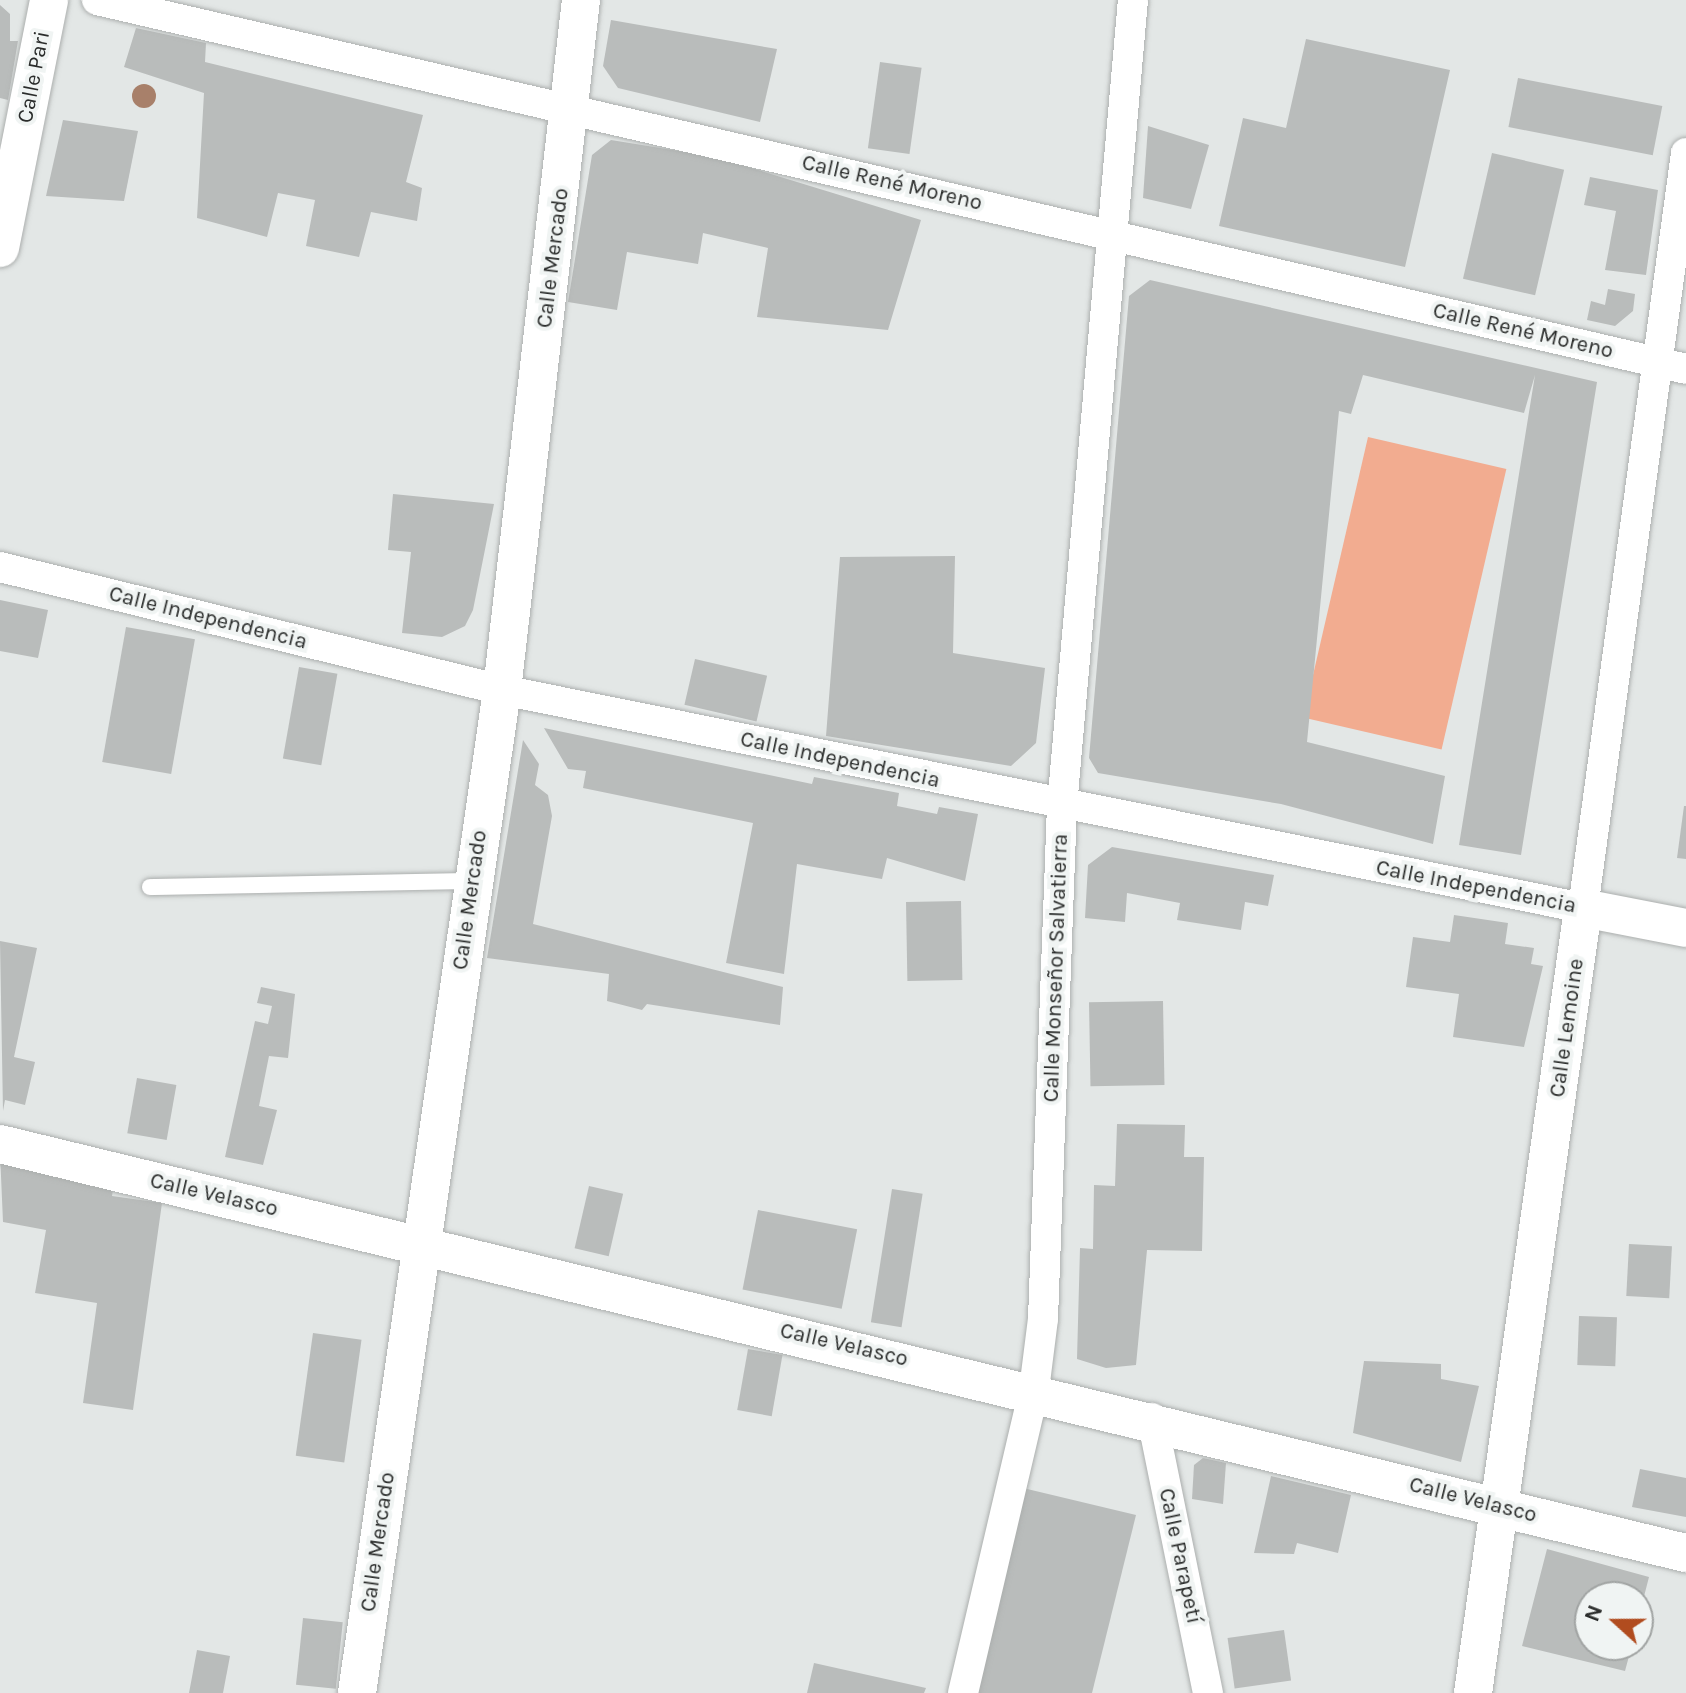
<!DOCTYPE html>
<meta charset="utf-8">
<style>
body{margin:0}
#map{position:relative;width:1686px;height:1693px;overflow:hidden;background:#e3e7e6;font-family:Karla,sans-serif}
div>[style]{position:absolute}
.green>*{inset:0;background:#f2ac90;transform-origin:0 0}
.building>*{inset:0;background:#b9bcbb;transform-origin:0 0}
.roads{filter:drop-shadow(0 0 2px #acafae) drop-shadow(0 0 2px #acafae)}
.service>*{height:16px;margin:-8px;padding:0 8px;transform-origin:8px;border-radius:8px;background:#fff}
.minor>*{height:30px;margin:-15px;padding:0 15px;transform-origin:15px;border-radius:15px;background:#fff}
.tertiary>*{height:38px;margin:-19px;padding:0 19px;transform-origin:19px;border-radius:19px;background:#fff}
.trees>*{width:24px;height:24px;margin:-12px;border-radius:50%;background:#a8806a}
span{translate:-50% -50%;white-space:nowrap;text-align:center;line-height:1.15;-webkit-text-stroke:8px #f0f4f3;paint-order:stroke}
.street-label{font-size:22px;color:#2a2c2b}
.north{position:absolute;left:1574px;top:1581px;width:80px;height:80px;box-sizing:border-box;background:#f0f4f3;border:2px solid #a1a4a3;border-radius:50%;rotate:291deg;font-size:22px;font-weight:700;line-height:32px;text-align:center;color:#2a2c2b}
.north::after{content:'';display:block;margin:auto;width:28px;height:36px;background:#b14c1f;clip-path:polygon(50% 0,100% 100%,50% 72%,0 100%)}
</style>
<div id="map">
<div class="green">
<i style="left:1368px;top:437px;width:142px;height:288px;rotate:13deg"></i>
</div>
<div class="building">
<i style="clip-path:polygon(0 5px,10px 14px,10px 41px,18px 41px,8px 100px,0 98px)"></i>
<i style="clip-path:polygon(611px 20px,777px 49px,760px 122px,618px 88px,603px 66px)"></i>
<i style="clip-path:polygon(136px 28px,206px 43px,205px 62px,423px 115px,406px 182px,422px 188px,417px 221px,371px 212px,359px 257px,306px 246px,315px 200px,278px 193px,267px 237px,197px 218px,204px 93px,124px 67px)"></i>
<i style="clip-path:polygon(1306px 39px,1450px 70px,1405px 267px,1219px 226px,1243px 118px,1286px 128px)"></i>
<i style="left:880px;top:62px;width:42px;height:87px;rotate:8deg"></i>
<i style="left:1518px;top:78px;width:147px;height:50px;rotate:11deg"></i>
<i style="clip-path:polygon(63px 120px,138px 131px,124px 201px,46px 196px)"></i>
<i style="clip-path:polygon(1148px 126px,1209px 145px,1191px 209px,1143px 198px)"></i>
<i style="clip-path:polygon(611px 140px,716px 157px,921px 220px,888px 330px,757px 317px,768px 248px,703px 233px,698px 264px,627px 252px,617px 310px,568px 302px,592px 155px)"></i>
<i style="left:1492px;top:153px;width:74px;height:129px;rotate:13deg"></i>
<i style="clip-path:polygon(1590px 177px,1658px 190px,1646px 275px,1605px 270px,1616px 211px,1584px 205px)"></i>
<i style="clip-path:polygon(1150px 280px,1597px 382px,1521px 855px,1459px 845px,1535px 375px,1524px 413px,1363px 375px,1351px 414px,1339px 411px,1307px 742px,1445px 776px,1433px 844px,1281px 804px,1098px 773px,1089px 758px,1129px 296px)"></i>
<i style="clip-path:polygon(1608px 289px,1635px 294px,1633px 311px,1615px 326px,1587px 320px,1591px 301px,1605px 305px)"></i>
<i style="clip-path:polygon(393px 494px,494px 504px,473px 610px,465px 626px,442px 637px,402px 633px,411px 552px,388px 550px)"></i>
<i style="clip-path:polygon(955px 556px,953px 653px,1045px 668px,1036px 743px,1011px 766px,826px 736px,840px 557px)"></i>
<i style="clip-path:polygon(0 600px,48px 610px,38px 658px,0 651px)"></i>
<i style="left:126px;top:627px;width:70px;height:137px;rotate:10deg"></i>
<i style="left:695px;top:659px;width:74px;height:47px;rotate:13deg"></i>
<i style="left:299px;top:667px;width:39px;height:93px;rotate:10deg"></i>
<i style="clip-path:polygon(544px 728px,812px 784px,814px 777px,899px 793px,897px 806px,937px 814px,939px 807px,978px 814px,965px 881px,887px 858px,882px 879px,797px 864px,784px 974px,726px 963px,753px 823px,583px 788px,586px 771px,568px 769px)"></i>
<i style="clip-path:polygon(523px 740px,539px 764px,535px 785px,548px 795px,552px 816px,533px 924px,783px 987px,780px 1025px,647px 1004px,642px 1010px,607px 1001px,609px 974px,487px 958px)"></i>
<i style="clip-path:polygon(1684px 806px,1686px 806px,1686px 859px,1677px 858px)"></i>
<i style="clip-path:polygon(1112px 847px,1274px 875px,1268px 906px,1245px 902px,1241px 930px,1177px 920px,1180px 903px,1127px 893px,1125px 922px,1085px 918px,1088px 865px)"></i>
<i style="left:961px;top:901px;width:79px;height:55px;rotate:89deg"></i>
<i style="clip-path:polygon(1454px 915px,1508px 923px,1505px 944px,1534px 948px,1531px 964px,1543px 966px,1524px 1047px,1453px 1037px,1459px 994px,1406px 987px,1413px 937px,1450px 942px)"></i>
<i style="clip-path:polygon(0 941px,37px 948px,14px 1057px,35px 1062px,25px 1105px,5px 1100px,3px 1111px)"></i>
<i style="clip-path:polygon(261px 987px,295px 994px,288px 1058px,269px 1056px,259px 1106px,277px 1110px,263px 1165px,225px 1157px,255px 1021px,268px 1024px,272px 1006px,257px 1003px)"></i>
<i style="left:1163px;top:1001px;width:84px;height:74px;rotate:89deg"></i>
<i style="left:137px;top:1078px;width:40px;height:56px;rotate:10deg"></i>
<i style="clip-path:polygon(1117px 1124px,1185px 1125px,1184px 1157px,1204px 1157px,1202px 1251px,1147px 1250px,1136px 1365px,1106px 1368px,1077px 1359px,1080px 1248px,1093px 1249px,1094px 1185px,1115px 1186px)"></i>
<i style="clip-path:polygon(0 1153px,115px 1177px,112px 1196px,162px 1203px,133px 1410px,83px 1403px,97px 1303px,35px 1293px,46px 1230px,3px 1222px)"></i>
<i style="left:589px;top:1186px;width:35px;height:64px;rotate:13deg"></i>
<i style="left:892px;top:1189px;width:31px;height:135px;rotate:9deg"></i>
<i style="left:758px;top:1210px;width:101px;height:81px;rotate:11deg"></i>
<i style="left:1629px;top:1244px;width:43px;height:52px;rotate:3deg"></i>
<i style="left:1579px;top:1316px;width:38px;height:49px;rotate:2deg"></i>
<i style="left:313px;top:1333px;width:49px;height:124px;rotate:8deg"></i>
<i style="left:748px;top:1349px;width:35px;height:62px;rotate:10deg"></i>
<i style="clip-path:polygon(1364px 1361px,1441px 1364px,1441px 1379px,1479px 1386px,1461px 1462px,1353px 1433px)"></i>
<i style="clip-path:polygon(1203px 1458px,1226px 1463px,1223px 1504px,1192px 1499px,1194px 1465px)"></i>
<i style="clip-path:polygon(1640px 1469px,1686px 1478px,1686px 1517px,1632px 1507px)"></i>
<i style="clip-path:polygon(1271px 1476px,1351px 1495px,1338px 1553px,1297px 1543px,1294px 1554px,1254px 1553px)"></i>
<i style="clip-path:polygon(1023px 1488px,1136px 1515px,1092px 1693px,976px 1693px)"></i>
<i style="clip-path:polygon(1547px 1549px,1649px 1577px,1639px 1616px,1638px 1597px,1590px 1597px,1590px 1645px,1632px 1645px,1625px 1671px,1522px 1646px)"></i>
<i style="left:303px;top:1618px;width:40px;height:67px;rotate:6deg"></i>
<i style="left:1284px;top:1630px;width:51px;height:57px;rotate:82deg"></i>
<i style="clip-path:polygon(197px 1650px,230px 1656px,223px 1693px,189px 1693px)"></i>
<i style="clip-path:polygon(814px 1663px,926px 1688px,924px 1693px,807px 1693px)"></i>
</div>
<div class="roads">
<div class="service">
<i style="left:150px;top:887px;width:322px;rotate:-1.1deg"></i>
</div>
<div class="minor">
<i style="left:97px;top:0;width:1631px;rotate:13.07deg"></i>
<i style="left:0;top:567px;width:517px;rotate:13.77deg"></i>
<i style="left:502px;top:690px;width:1103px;rotate:11.4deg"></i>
<i style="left:1583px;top:908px;width:762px;rotate:-82.23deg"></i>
<i style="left:1152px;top:1418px;width:281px;rotate:78.5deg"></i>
<i style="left:963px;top:1693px;width:311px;rotate:-76.8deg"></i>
<i style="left:1034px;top:1390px;width:72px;rotate:-82.8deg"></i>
<i style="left:1043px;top:1319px;width:513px;rotate:-87.88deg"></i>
<i style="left:1062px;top:806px;width:809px;rotate:-84.97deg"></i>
</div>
<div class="tertiary">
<i style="left:0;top:248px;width:253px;rotate:-78.8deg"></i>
<i style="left:0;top:1144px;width:1735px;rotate:13.64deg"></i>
<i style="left:357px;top:1693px;width:1013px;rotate:-81.77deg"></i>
<i style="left:502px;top:690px;width:695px;rotate:-83.47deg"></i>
<i style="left:1473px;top:1693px;width:793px;rotate:-82.02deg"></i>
<i style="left:1583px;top:908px;width:105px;rotate:11deg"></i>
</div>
</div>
<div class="trees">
<i style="left:144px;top:96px"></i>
</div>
<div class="street-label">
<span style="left:34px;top:77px;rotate:-79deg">Calle Pari</span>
<span style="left:892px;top:183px;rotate:13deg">Calle René Moreno</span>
<span style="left:553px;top:258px;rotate:-83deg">Calle Mercado</span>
<span style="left:1523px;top:331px;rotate:13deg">Calle René Moreno</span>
<span style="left:208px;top:618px;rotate:14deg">Calle Independencia</span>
<span style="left:840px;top:760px;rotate:12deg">Calle Independencia</span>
<span style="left:1476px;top:887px;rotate:11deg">Calle Independencia</span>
<span style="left:470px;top:900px;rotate:-82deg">Calle Mercado</span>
<span style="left:1056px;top:968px;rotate:-88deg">Calle Monseñor Salvatierra</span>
<span style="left:1567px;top:1028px;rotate:-82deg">Calle Lemoine</span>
<span style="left:214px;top:1195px;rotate:13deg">Calle Velasco</span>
<span style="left:844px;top:1345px;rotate:13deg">Calle Velasco</span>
<span style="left:1473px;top:1500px;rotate:14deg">Calle Velasco</span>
<span style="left:378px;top:1542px;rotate:-82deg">Calle Mercado</span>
<span style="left:1180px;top:1556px;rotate:78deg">Calle Parapetí</span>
</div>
<div class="north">N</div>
</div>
